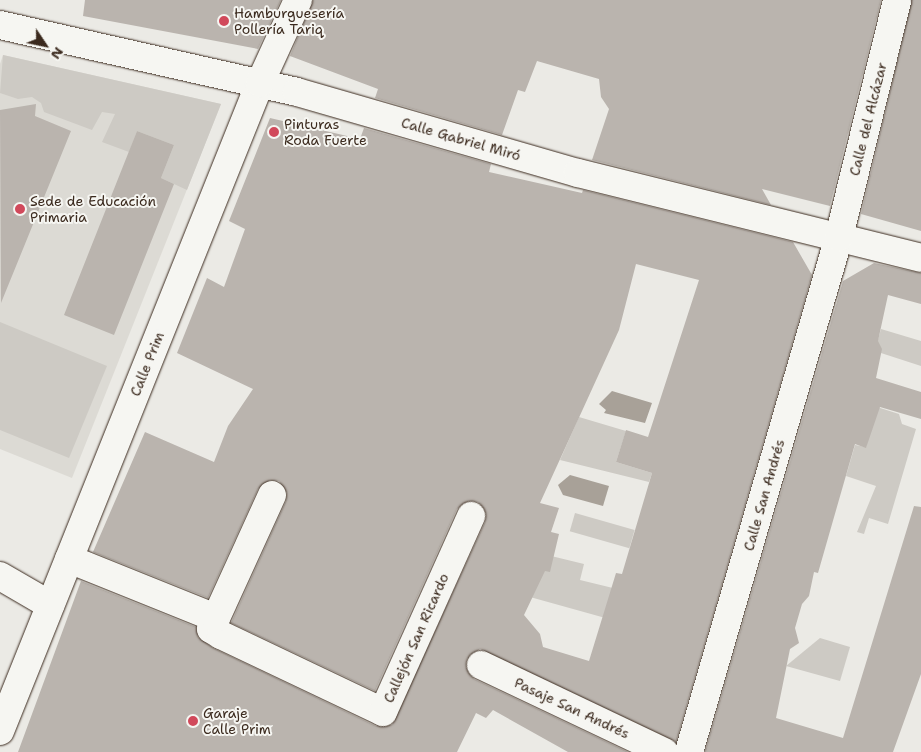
<!DOCTYPE html>
<meta charset="utf-8">
<style>
body{margin:0}
#map{position:relative;width:921px;height:752px;overflow:hidden;background:#ebeae5;font-family:"Shantell Sans",sans-serif}
div>[style]{position:absolute}
.built>*{inset:0;background:#dcdad4}
.green>*{inset:0;background:#cdcac4;transform-origin:0 0}
.water>*{inset:0;background:#a8a198}
.building>*{inset:0;background:#bab4ae}
.roads{filter:drop-shadow(0 0 1px #3b2a1e) drop-shadow(0 0 1px #3b2a1e)}
.minor>*{height:28px;margin:-14px;padding:0 14px;transform-origin:14px;border-radius:14px;background:#f6f6f2}
.major>*{height:28px;margin:-14px;padding:0 14px;transform-origin:14px;border-radius:14px;background:#f6f6f2}
.dots>*{width:14px;height:14px;translate:-50% -50%;box-sizing:border-box;border:2px solid #f6f6f2;border-radius:50%}
span{translate:-50% -50%;white-space:nowrap;text-align:center;line-height:1.15;-webkit-text-stroke:4px #f6f6f2;paint-order:stroke}
.poi-label{font-size:14px;color:#3b2a1e}
.left{translate:0 -50%;text-align:left}
.street-label{font-size:14px;color:#3b2a1e}
.north{position:absolute;left:20px;top:20px;width:50px;height:50px;-webkit-text-stroke:4px #f6f6f2;paint-order:stroke;rotate:124deg;font-size:14px;font-weight:700;line-height:20px;text-align:center;color:#3b2a1e}
.north::after{content:'';display:block;margin:auto;width:18px;height:22px;background:#3b2a1e;clip-path:polygon(50% 0,100% 100%,50% 72%,0 100%)}
</style>
<div id="map">
<div class="built">
<i style="clip-path:polygon(3px 55px,221px 104px,72px 478px,0 449px,0 64px)"></i>
</div>
<div class="green">
<i style="clip-path:polygon(3px 55px,221px 104px,187px 190px,161px 178px,174px 145px,137px 131px,129px 152px,102px 142px,115px 114px,102px 112px,92px 130px,44px 112px,41px 103px,32px 97px,18px 99px,0 93px)"></i>
<i style="clip-path:polygon(0 322px,107px 366px,69px 458px,0 430px)"></i>
<i style="clip-path:polygon(881px 329px,921px 341px,921px 366px,881px 353px,877px 343px)"></i>
<i style="clip-path:polygon(877px 407px,899px 414px,902px 424px,916px 429px,888px 524px,869px 518px,864px 534px,857px 532px,876px 486px,846px 476px,855px 445px,866px 447px)"></i>
<i style="clip-path:polygon(579px 417px,626px 431px,616px 462px,652px 473px,649px 482px,560px 460px)"></i>
<i style="left:575px;top:513px;width:62px;height:19px;rotate:16deg"></i>
<i style="clip-path:polygon(543px 554px,584px 564px,580px 580px,617px 589px,609px 619px,530px 597px)"></i>
<i style="clip-path:polygon(820px 638px,850px 647px,840px 681px,786px 666px)"></i>
</div>
<div class="water">
<i style="clip-path:polygon(612px 391px,652px 403px,645px 423px,604px 413px,606px 410px,599px 404px)"></i>
<i style="clip-path:polygon(570px 475px,609px 486px,603px 506px,563px 495px,558px 485px)"></i>
</div>
<div class="building">
<i style="clip-path:polygon(85px 0,281px 0,258px 49px,83px 16px)"></i>
<i style="clip-path:polygon(313px 0,881px 0,830px 206px,762px 189px,771px 205px,592px 160px,609px 109px,601px 97px,599px 79px,537px 61px,525px 92px,518px 90px,502px 135px,375px 98px,378px 89px,290px 56px)"></i>
<i style="clip-path:polygon(912px 0,921px 0,921px 231px,861px 214px)"></i>
<i style="clip-path:polygon(36px 104px,35px 116px,71px 131px,1px 303px,0 110px)"></i>
<i style="clip-path:polygon(evenodd,270px 118px,360px 139px,364px 128px,491px 164px,489px 172px,582px 193px,583px 190px,793px 242px,812px 275px,676px 742px,480px 649px,467px 659px,466px 667px,474px 679px,628px 752px,568px 752px,493px 710px,486px 718px,476px 713px,457px 752px,18px 752px,81px 581px,196px 627px,198px 637px,213px 648px,376px 726px,392px 725px,485px 522px,486px 514px,478px 502px,469px 501px,457px 509px,375px 691px,231px 623px,286px 501px,287px 493px,279px 481px,270px 480px,258px 489px,208px 598px,93px 552px,145px 432px,214px 462px,228px 426px,253px 389px,177px 353px,207px 278px,224px 287px,245px 229px,229px 221px,270px 118px,636px 264px,699px 280px,648px 437px,626px 430px,616px 462px,652px 473px,622px 574px,616px 573px,589px 661px,543px 647px,540px 634px,524px 615px,545px 571px,550px 572px,559px 534px,551px 532px,559px 508px,540px 503px,619px 330px,636px 264px)"></i>
<i style="clip-path:polygon(137px 131px,174px 145px,161px 178px,174px 184px,114px 335px,64px 315px)"></i>
<i style="clip-path:polygon(874px 263px,921px 273px,921px 304px,888px 295px,878px 341px,882px 349px,876px 378px,921px 392px,921px 419px,880px 407px,866px 448px,855px 444px,818px 573px,814px 572px,809px 596px,802px 604px,795px 628px,799px 643px,790px 649px,776px 718px,843px 738px,914px 506px,921px 507px,921px 674px,893px 752px,705px 752px,843px 281px)"></i>
</div>
<div class="roads">
<div class="minor">
<i style="left:0;top:25px;width:304px;rotate:12.7deg"></i>
<i style="left:297px;top:92px;width:292px;rotate:16.1deg"></i>
<i style="left:578px;top:173px;width:353px;rotate:13.9deg"></i>
<i style="left:69px;top:559px;width:158px;rotate:21.9deg"></i>
<i style="left:216px;top:618px;width:12px;rotate:114deg"></i>
<i style="left:211px;top:629px;width:12px;rotate:31deg"></i>
<i style="left:221px;top:635px;width:179px;rotate:25.4deg"></i>
<i style="left:383px;top:712px;width:215px;rotate:-65.8deg"></i>
<i style="left:0;top:576px;width:58px;rotate:30.1deg"></i>
<i style="left:216px;top:618px;width:135px;rotate:-65.5deg"></i>
<i style="left:481px;top:665px;width:203px;rotate:25.4deg"></i>
<i style="left:689px;top:752px;width:536px;rotate:-73.76deg"></i>
<i style="left:839px;top:237px;width:244px;rotate:-76.2deg"></i>
</div>
<div class="major">
<i style="left:0;top:731px;width:698px;rotate:-68.14deg"></i>
<i style="left:260px;top:83px;width:91px;rotate:-65.4deg"></i>
</div>
</div>
<div class="dots">
<i style="left:224px;top:21px;background:#d1495b"></i>
<i style="left:274px;top:132px;background:#d1495b"></i>
<i style="left:20px;top:209px;background:#d1495b"></i>
<i style="left:193px;top:721px;background:#d1495b"></i>
</div>
<div class="poi-label">
<span class="left" style="left:234px;top:21px">Hamburguesería<br>Pollería Tariq</span>
<span class="left" style="left:284px;top:132px">Pinturas<br>Roda Fuerte</span>
<span class="left" style="left:30px;top:209px">Sede de Educación<br>Primaria</span>
<span class="left" style="left:203px;top:721px">Garaje<br>Calle Prim</span>
</div>
<div class="street-label">
<span style="left:868px;top:119px;rotate:-76deg">Calle del Alcázar</span>
<span style="left:461px;top:139px;rotate:16deg">Calle Gabriel Miró</span>
<span style="left:147px;top:364px;rotate:-68deg">Calle Prim</span>
<span style="left:764px;top:495px;rotate:-74deg">Calle San Andrés</span>
<span style="left:416px;top:638px;rotate:-66deg">Callejón San Ricardo</span>
<span style="left:572px;top:708px;rotate:25deg">Pasaje San Andrés</span>
</div>
<div class="north">N</div>
</div>
